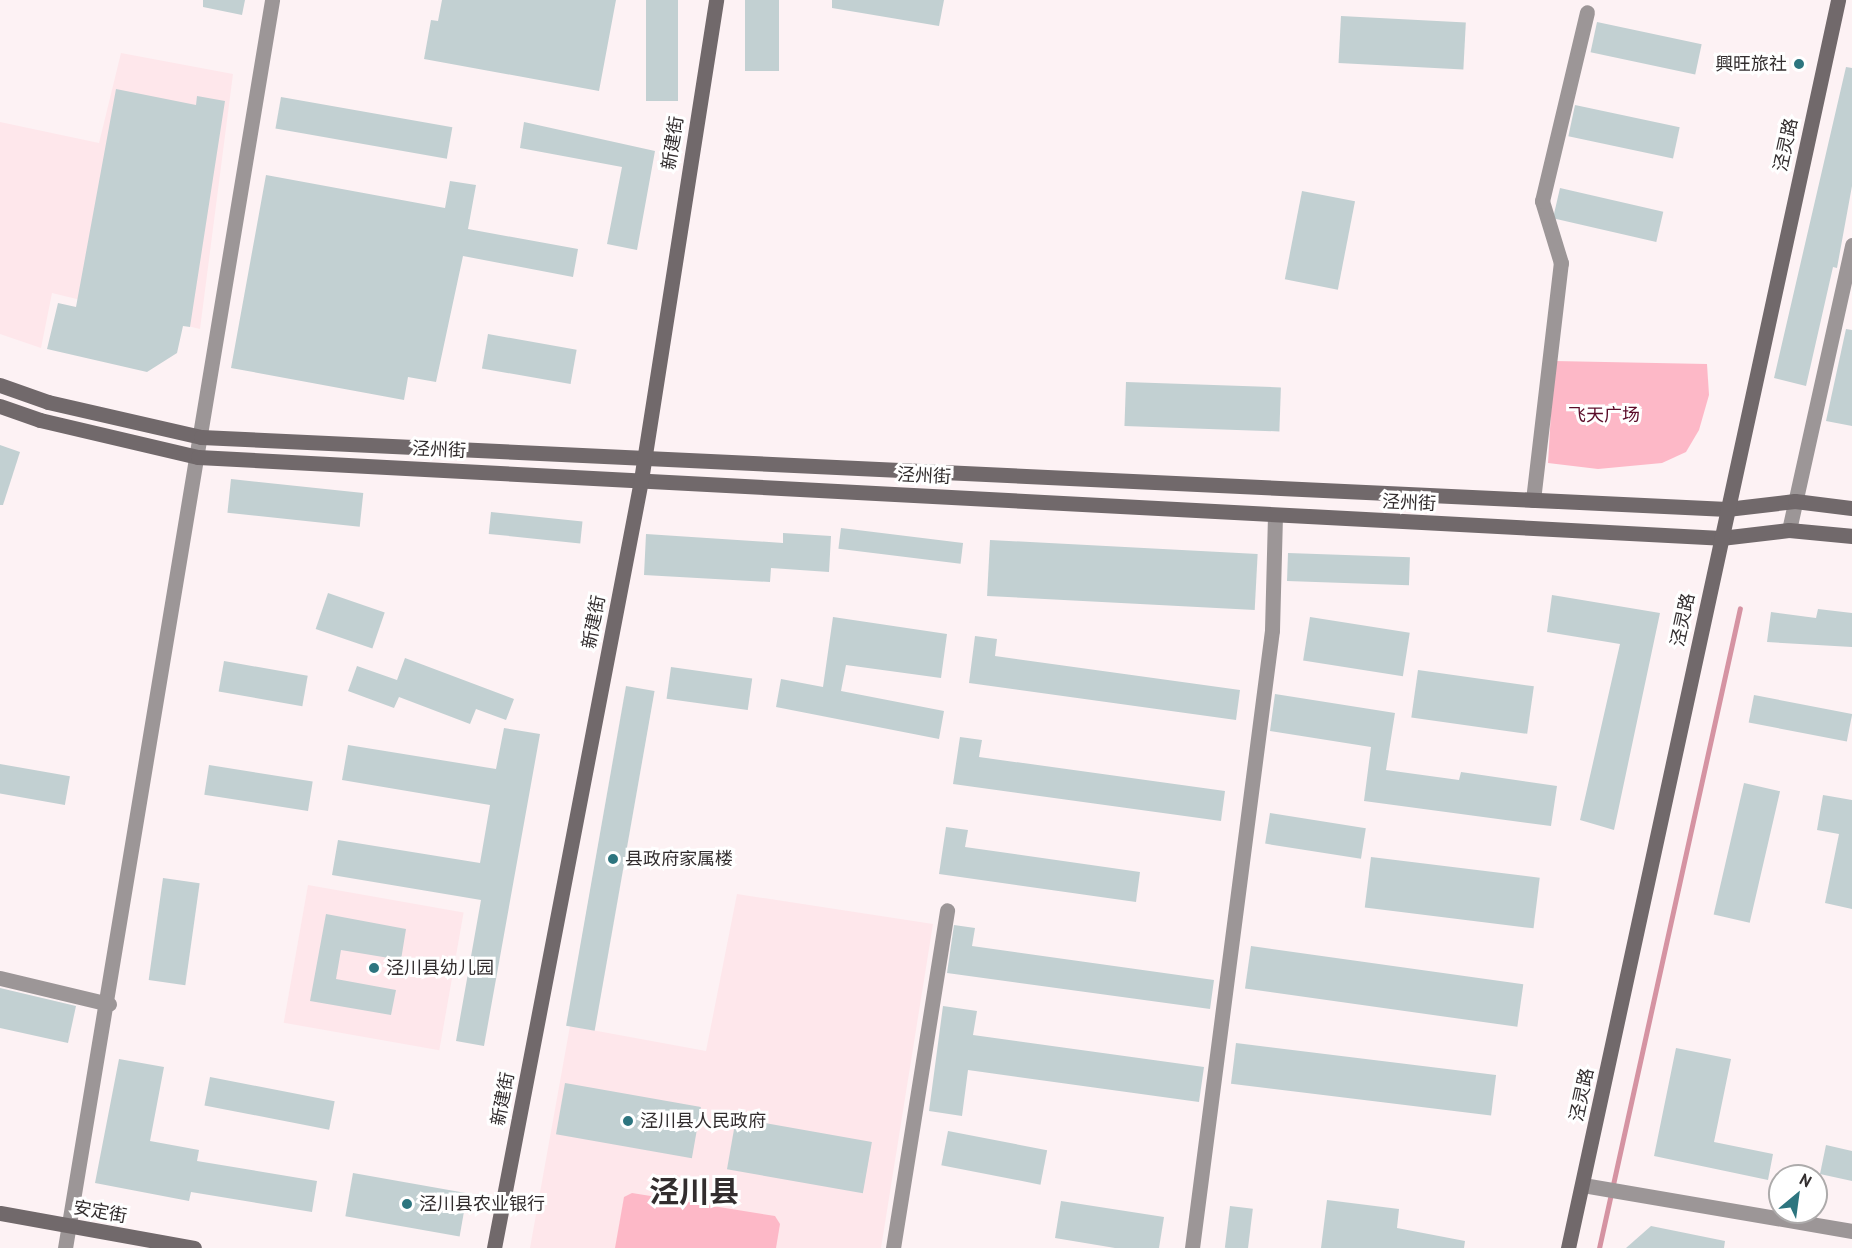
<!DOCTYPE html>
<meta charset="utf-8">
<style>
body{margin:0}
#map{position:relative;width:1852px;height:1248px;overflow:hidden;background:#fdf2f4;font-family:"PT Sans","Noto Sans SC",sans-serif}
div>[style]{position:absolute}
.built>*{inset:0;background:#fee7eb;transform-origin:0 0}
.green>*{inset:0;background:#fdb8c7}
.stream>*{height:5px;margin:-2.5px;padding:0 2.5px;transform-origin:2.5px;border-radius:2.5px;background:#d593a2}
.building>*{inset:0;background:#c2d0d2;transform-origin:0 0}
.street>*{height:15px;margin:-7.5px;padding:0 7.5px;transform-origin:7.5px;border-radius:7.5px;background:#9c9697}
.secondary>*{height:15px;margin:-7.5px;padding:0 7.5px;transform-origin:7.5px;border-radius:7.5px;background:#71696b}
.dots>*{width:16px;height:16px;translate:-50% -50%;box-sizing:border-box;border:3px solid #fff;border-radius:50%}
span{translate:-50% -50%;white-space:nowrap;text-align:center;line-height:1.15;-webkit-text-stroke:6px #fff;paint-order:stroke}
.poi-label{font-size:18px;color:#322d2e}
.right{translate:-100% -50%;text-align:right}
.left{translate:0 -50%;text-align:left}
.street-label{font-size:18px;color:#322d2e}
.park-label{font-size:18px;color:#5b0c29}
.town-label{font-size:30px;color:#322d2e;font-weight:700}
.north{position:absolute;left:1768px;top:1164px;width:60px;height:60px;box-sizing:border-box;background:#fff;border:2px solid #adabab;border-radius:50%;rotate:29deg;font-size:16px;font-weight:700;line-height:24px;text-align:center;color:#322d2e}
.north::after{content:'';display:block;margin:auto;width:21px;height:27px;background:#2d757f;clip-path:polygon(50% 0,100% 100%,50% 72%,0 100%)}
</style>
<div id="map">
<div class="built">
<i style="clip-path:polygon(121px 53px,233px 74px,200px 329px,52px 293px,41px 348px,0 334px,0 122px,99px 143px)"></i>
<i style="left:308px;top:885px;width:158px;height:140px;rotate:10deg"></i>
<i style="clip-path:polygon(737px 894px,933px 924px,881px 1248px,530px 1248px,570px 1026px,706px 1051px)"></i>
</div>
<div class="green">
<i style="clip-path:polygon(1554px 361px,1707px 364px,1709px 395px,1699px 430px,1686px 452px,1662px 463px,1598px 469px,1548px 463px)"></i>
<i style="clip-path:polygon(632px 1193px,775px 1216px,780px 1224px,776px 1248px,615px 1248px,624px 1197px)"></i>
</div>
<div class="stream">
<i style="left:1599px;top:1248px;width:655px;rotate:-77.58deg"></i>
</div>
<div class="building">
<i style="clip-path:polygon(203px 0,245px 0,242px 15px,203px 7px)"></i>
<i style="clip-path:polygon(442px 0,616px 0,599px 91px,424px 59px,431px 20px,438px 21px)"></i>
<i style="left:646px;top:0;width:32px;height:101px"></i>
<i style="left:745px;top:0;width:34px;height:71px"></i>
<i style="clip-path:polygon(832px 0,944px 0,939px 26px,832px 8px)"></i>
<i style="left:1341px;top:16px;width:125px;height:47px;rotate:3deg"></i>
<i style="left:1597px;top:22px;width:107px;height:31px;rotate:12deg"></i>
<i style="clip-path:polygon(1846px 67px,1852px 68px,1852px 186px,1837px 268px,1833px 267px,1806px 386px,1774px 378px)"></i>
<i style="clip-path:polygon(116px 89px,196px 105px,197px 96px,225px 101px,190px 327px,183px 326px,177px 353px,147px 372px,47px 349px,58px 303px,76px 307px)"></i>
<i style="left:281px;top:97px;width:174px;height:32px;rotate:10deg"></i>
<i style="left:1575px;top:105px;width:107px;height:32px;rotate:12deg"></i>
<i style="clip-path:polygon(524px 122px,655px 151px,637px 250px,607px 244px,622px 167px,520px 148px)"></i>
<i style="clip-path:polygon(266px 175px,445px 208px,450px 181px,476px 185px,468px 229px,578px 249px,573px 277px,463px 256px,436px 382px,408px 377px,404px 400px,231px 368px)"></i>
<i style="left:1560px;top:188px;width:106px;height:31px;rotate:13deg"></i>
<i style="left:1302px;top:191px;width:54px;height:90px;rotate:11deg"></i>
<i style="clip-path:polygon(1846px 329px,1852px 330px,1852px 426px,1826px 421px)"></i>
<i style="left:488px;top:334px;width:90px;height:35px;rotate:10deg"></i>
<i style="left:1126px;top:382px;width:155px;height:44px;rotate:2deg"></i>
<i style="clip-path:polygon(0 445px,20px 452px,3px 505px,0 505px)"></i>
<i style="left:231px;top:479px;width:133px;height:34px;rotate:6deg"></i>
<i style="left:491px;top:512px;width:92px;height:22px;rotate:6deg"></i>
<i style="left:841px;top:528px;width:123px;height:21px;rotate:7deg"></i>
<i style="clip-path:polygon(783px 533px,831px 536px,829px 572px,771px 568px,770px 582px,644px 575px,646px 534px,783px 543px)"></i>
<i style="left:990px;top:540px;width:268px;height:56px;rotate:3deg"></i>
<i style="left:1288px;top:553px;width:122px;height:28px;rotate:2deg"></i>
<i style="left:328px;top:593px;width:60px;height:38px;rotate:19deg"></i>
<i style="clip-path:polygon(1552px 595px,1660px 613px,1614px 830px,1580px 820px,1620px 644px,1547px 632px)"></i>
<i style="clip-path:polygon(1818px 609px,1852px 613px,1852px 647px,1767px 642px,1771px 612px,1816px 618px)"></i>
<i style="clip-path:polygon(833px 617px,947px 634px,941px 678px,846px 665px,841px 691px,944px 711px,939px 739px,776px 707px,781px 679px,823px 687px)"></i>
<i style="left:1310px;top:617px;width:101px;height:44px;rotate:9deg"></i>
<i style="clip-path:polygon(975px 636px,997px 639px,995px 656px,1240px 690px,1236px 720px,969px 683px)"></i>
<i style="clip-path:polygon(405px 658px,514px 699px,506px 720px,476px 709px,470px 724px,399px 697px,394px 708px,348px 691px,357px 666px,397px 680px)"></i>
<i style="left:224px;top:661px;width:85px;height:31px;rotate:10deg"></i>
<i style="left:671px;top:667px;width:82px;height:32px;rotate:8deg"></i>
<i style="left:1418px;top:670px;width:117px;height:48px;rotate:8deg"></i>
<i style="left:626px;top:686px;width:29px;height:345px;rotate:10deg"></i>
<i style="clip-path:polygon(1275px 694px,1395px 713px,1386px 770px,1459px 780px,1461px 772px,1557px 786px,1551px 826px,1364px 801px,1371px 747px,1270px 731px)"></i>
<i style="left:1754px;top:695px;width:100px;height:28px;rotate:11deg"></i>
<i style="clip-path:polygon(504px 728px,540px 734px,484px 1046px,456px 1041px,481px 900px,332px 875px,338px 840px,480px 863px,490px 805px,342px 780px,348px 745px,496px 769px)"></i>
<i style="clip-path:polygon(960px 737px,982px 740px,979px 757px,1225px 791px,1221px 821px,953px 784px)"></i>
<i style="left:0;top:764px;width:71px;height:29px;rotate:10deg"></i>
<i style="left:209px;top:765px;width:105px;height:30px;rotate:9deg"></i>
<i style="left:1744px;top:783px;width:37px;height:135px;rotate:13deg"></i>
<i style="clip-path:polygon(1823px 795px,1852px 800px,1852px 909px,1825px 903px,1839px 834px,1817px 830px)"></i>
<i style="left:1270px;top:813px;width:97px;height:31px;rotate:9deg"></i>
<i style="clip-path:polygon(946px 827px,968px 830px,965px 847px,1140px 872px,1136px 902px,939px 874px)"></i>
<i style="left:1371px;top:857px;width:170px;height:51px;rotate:7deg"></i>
<i style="left:163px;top:878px;width:37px;height:103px;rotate:8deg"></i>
<i style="clip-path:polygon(326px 914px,406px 929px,401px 960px,341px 950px,336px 979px,396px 990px,391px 1015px,310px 1001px)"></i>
<i style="clip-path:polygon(954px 925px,975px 928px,972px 946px,1214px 980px,1210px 1009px,947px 973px)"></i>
<i style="left:1251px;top:946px;width:275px;height:43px;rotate:8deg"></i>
<i style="clip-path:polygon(0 988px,76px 1006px,68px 1043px,0 1028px)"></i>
<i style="clip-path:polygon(943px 1006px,977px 1011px,973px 1035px,1204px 1067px,1199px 1102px,968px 1070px,962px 1116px,929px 1111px)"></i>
<i style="left:1236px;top:1043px;width:262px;height:41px;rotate:7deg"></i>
<i style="clip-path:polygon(1676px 1048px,1731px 1059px,1714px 1142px,1773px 1154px,1768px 1180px,1654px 1156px)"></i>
<i style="clip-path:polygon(119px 1059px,164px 1067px,150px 1141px,199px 1150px,197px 1161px,317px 1181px,312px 1212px,191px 1192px,189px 1201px,95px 1183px)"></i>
<i style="left:210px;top:1077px;width:127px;height:29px;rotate:11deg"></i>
<i style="left:565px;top:1083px;width:138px;height:52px;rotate:10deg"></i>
<i style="left:736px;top:1118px;width:138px;height:52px;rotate:10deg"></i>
<i style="left:948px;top:1131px;width:101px;height:35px;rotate:11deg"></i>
<i style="clip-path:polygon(1826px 1145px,1852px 1151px,1852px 1181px,1820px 1174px)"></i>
<i style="left:353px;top:1173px;width:116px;height:44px;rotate:10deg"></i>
<i style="clip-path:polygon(1327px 1200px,1399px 1209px,1397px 1228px,1465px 1241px,1464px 1248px,1321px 1248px)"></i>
<i style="clip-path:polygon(1061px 1201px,1164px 1217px,1159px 1248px,1115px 1248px,1055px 1238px)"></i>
<i style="left:1230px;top:1206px;width:23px;height:42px;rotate:7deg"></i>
<i style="clip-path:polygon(1651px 1226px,1725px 1241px,1724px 1248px,1626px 1248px)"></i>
</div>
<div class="street">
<i style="left:1533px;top:500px;width:239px;rotate:-83.3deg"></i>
<i style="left:1561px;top:263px;width:65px;rotate:-107deg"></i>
<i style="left:1542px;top:201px;width:194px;rotate:-76.6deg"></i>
<i style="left:1789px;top:530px;width:292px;rotate:-77.5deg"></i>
<i style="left:0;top:978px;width:112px;rotate:13.4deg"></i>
<i style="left:1583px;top:1185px;width:273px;rotate:9.7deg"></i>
<i style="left:65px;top:1248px;width:1265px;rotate:-80.58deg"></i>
<i style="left:893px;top:1248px;width:342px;rotate:-80.9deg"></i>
<i style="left:1192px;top:1248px;width:623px;rotate:-82.62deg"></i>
<i style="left:1272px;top:630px;width:115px;rotate:-88.5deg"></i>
</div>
<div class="secondary">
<i style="left:0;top:385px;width:51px;rotate:19.5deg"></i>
<i style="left:48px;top:402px;width:157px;rotate:12.9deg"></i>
<i style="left:201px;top:437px;width:1528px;rotate:2.7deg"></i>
<i style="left:1727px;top:509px;width:68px;rotate:-6.7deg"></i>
<i style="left:1795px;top:501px;width:57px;rotate:7deg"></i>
<i style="left:0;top:406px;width:42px;rotate:19.3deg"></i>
<i style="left:40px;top:420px;width:162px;rotate:13.2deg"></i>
<i style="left:198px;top:457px;width:1525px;rotate:3.04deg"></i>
<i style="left:1721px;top:538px;width:68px;rotate:-6.7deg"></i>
<i style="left:1789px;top:530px;width:63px;rotate:5.4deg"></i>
<i style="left:0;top:1213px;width:197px;rotate:10.2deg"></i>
<i style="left:494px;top:1248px;width:782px;rotate:-79.16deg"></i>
<i style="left:641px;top:480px;width:486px;rotate:-81.1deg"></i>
<i style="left:1568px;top:1248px;width:1277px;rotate:-77.79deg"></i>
</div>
<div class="dots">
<i style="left:1799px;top:64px;background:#2d757f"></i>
<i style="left:613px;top:859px;background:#2d757f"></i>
<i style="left:374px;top:968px;background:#2d757f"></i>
<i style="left:628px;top:1121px;background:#2d757f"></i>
<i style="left:407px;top:1204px;background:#2d757f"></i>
</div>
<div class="poi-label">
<span class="right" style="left:1787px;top:64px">興旺旅社</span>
<span class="left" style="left:625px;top:859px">县政府家属楼</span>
<span class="left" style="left:386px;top:968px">泾川县幼儿园</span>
<span class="left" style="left:640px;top:1121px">泾川县人民政府</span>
<span class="left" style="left:419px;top:1204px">泾川县农业银行</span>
</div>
<div class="street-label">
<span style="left:673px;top:143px;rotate:-81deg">新建街</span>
<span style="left:1786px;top:145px;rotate:-78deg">泾灵路</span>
<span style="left:439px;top:450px;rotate:3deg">泾州街</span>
<span style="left:924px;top:476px;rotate:3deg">泾州街</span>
<span style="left:1409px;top:503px;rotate:3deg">泾州街</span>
<span style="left:1683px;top:620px;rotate:-78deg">泾灵路</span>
<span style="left:594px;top:622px;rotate:-79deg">新建街</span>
<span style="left:1582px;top:1095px;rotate:-78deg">泾灵路</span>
<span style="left:503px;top:1099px;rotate:-79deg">新建街</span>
<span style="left:100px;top:1212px;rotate:10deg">安定街</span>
</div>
<div class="park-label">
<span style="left:1604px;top:415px">飞天广场</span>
</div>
<div class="town-label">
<span style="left:694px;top:1191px">泾川县</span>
</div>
<div class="north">N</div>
</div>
